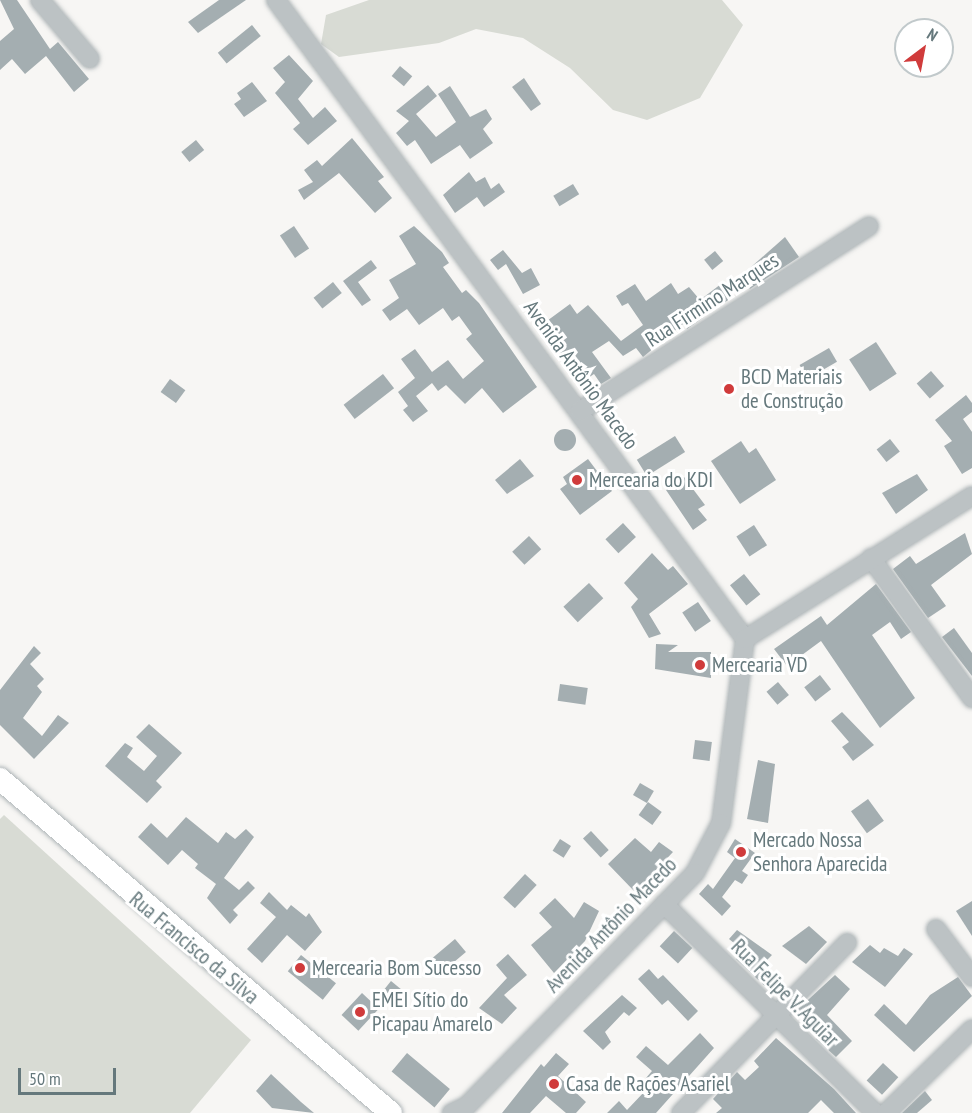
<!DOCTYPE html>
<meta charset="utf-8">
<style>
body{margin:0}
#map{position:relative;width:972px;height:1113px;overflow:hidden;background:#f7f6f4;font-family:"PT Sans Narrow",sans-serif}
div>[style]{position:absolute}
.green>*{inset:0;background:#d8dbd4}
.building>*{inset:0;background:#a4aeb1;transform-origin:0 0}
.round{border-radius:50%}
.roads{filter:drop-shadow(0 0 2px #aeb5b7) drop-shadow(0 0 2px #aeb5b7)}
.minor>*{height:18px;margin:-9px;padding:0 9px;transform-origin:9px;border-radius:9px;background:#bcc2c4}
.major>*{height:22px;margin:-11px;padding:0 11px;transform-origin:11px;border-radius:11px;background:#fff}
.dots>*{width:16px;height:16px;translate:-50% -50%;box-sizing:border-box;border:3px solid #fff;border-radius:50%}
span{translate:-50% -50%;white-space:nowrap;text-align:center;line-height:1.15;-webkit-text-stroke:6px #fff;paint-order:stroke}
.street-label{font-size:21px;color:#65787c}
.poi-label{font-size:21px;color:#65787c}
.left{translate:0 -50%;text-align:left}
.north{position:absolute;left:894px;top:18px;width:60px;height:60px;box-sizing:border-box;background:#fff;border:2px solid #c1c9cb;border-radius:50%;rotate:32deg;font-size:16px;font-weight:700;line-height:24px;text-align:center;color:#65787c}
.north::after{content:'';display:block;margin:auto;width:21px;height:27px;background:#d03b3b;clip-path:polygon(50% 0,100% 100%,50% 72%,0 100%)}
.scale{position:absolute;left:18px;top:1068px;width:98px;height:27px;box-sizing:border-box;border:3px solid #65787c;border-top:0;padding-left:8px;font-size:18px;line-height:21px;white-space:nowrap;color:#65787c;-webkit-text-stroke:4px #fff;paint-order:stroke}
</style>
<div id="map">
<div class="green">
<i style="clip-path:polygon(369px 0,722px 0,743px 25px,700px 98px,647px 120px,613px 110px,570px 68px,523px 38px,476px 29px,439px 43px,339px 57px,321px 44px,326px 15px)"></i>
<i style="clip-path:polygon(4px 815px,251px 1040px,190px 1113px,0 1113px,0 819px)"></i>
</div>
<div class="building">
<i style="clip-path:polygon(0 0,17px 0,50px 49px,58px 42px,89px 79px,74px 92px,46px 56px,25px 74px,12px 59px,0 70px,0 41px,14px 29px)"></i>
<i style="clip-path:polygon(219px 0,246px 0,198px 33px,188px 22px)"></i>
<i style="left:252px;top:25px;width:14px;height:44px;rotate:51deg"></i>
<i style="clip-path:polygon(289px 55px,313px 81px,298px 99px,313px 118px,325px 107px,337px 121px,308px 145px,293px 129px,300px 123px,275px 93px,285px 82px,273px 68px)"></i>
<i style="left:400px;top:66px;width:16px;height:13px;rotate:40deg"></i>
<i style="clip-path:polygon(524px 78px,541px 104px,531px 111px,512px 87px)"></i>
<i style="clip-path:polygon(252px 82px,267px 101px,244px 117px,234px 104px,241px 99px,237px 93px)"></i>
<i style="clip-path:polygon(428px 85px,437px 96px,416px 114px,436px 137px,456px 122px,438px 94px,450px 86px,470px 117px,486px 109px,492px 119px,483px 129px,493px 143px,470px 159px,460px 145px,431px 164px,415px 140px,407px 146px,396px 133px,409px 121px,396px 111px)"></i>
<i style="clip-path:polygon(352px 138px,384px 177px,378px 181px,392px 198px,375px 213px,339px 173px,304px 200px,298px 190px,313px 182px,304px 170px,317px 160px,322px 166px)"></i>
<i style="left:196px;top:140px;width:13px;height:19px;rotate:51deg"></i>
<i style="clip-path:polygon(469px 172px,476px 182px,485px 177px,491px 189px,499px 183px,505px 192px,484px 207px,477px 197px,455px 213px,443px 195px)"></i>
<i style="left:573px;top:184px;width:12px;height:23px;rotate:59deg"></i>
<i style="left:294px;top:226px;width:27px;height:17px;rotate:56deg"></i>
<i style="clip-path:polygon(414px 226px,442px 252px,449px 263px,443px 267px,462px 293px,466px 290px,479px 303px,537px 387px,503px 413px,482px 388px,465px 404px,446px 385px,438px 391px,432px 383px,416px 396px,428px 411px,413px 422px,403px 410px,408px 406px,398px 392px,415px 378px,401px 359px,415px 349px,432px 372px,448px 360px,463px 379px,484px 361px,466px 339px,472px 334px,459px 316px,452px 321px,443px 308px,419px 325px,407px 309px,390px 321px,382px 310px,399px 298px,389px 280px,416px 264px,399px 236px)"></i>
<i style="clip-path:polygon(785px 237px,799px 257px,750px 289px,741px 276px)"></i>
<i style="clip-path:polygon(503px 250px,522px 273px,531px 268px,540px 285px,523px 294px,506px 264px,498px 270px,490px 260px)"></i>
<i style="left:715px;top:251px;width:13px;height:14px;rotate:51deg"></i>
<i style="clip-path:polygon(371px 260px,377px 268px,358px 282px,371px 300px,362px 306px,343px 281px)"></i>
<i style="left:333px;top:282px;width:14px;height:25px;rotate:51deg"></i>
<i style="clip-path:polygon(671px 283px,678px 294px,689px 287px,700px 300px,721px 284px,731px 298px,687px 329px,683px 324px,643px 357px,636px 348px,623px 356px,609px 341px,592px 352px,611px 378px,601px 384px,594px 374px,582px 382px,536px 329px,570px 304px,577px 314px,588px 305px,621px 341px,643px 325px,628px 303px,622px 306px,616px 296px,635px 284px,646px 301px)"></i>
<i style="left:876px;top:342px;width:38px;height:32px;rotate:57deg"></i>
<i style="left:829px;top:348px;width:16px;height:34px;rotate:60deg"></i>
<i style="left:931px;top:371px;width:20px;height:19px;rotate:49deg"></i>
<i style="left:383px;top:374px;width:18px;height:50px;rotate:52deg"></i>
<i style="left:170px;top:379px;width:19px;height:16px;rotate:36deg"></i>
<i style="clip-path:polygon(966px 395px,972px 403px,972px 412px,963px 419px,972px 432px,972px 468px,962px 474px,944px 446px,952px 441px,935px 420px)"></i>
<i class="round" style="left:554px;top:429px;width:22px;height:22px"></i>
<i style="left:675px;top:436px;width:19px;height:45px;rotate:58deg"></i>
<i style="left:890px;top:439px;width:16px;height:17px;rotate:52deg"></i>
<i style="clip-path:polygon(741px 441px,749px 453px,756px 448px,776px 480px,740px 504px,711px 461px)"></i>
<i style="clip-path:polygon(520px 459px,534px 476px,507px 494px,495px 480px)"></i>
<i style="clip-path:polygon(588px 459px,612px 491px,580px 515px,560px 489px,567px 484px,563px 477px)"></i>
<i style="clip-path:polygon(917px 474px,928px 490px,896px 514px,882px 493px)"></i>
<i style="clip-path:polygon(684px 477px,705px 505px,698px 509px,707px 520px,693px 530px,666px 490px)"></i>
<i style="left:623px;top:523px;width:19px;height:24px;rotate:47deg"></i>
<i style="left:754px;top:525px;width:24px;height:21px;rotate:57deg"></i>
<i style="clip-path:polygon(965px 533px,972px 554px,931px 585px,946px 606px,928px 618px,893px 569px,910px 556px,916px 564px)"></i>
<i style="left:529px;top:536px;width:18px;height:23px;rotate:47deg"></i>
<i style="clip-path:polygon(652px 553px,668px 570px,673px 566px,688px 584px,649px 614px,661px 634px,649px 638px,631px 607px,638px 599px,624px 583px)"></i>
<i style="left:744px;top:574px;width:26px;height:18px;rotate:51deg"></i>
<i style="left:589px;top:583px;width:21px;height:35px;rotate:47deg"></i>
<i style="clip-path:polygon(876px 584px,911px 632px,901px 639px,890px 622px,872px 635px,915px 698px,880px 728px,821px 641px,787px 666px,774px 649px,821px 616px,827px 625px)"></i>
<i style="left:698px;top:602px;width:23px;height:19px;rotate:56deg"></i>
<i style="clip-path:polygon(954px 628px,972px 653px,972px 676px,942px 637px)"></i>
<i style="clip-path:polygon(656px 644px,678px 645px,668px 652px,711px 652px,711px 678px,655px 669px)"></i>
<i style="clip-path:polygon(34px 646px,41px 653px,30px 664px,44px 679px,37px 686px,42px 692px,23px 718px,42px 736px,58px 715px,69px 723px,34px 759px,0 725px,0 690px)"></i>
<i style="left:820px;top:675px;width:18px;height:20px;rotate:52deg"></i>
<i style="left:778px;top:682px;width:17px;height:15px;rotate:50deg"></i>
<i style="left:560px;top:684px;width:28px;height:17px;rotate:8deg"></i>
<i style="clip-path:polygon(842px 712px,874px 745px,853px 761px,842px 747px,849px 742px,831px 721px)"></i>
<i style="clip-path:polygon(149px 724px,182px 753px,156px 781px,162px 787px,147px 803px,105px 766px,125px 743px,133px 748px,127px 757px,144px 771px,157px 756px,136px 737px)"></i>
<i style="left:695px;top:740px;width:17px;height:19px;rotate:7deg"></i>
<i style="clip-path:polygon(758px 760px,775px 764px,768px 823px,747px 819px)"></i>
<i style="left:640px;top:783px;width:16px;height:14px;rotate:30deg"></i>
<i style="left:868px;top:799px;width:27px;height:21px;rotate:54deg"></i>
<i style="left:648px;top:802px;width:17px;height:16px;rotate:36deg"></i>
<i style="clip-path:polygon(186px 817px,218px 843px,226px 832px,235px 839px,246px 829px,254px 837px,224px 878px,239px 890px,248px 881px,255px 888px,233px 910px,238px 915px,230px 924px,207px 898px,216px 884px,195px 868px,198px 864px,182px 850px,168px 865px,138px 837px,151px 823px,167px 838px)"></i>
<i style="left:591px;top:831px;width:26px;height:11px;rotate:47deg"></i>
<i style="clip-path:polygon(635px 838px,651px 852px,659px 842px,673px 852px,635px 892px,608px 864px)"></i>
<i style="left:560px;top:839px;width:13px;height:14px;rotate:32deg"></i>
<i style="clip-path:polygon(735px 839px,755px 853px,742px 871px,748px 875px,742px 884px,735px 880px,722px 897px,731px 906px,722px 916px,699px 894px,708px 884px,713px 889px,735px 858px,727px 852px)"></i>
<i style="left:525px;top:874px;width:16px;height:32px;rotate:43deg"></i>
<i style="clip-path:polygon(269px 892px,287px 910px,291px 905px,306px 917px,309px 913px,322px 932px,305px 951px,287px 935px,262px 963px,247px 949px,276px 917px,260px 903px)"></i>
<i style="clip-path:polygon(555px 898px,574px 918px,584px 902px,599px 911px,585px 941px,554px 973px,531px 945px,552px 927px,539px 913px)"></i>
<i style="clip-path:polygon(972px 901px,972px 936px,956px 911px)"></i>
<i style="clip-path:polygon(809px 926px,827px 942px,806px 964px,782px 946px)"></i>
<i style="clip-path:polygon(737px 930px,772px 955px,762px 965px,781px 983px,772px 993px,736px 959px,744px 951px,729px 939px)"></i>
<i style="left:674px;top:931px;width:25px;height:21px;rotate:43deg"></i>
<i style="left:455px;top:939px;width:17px;height:38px;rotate:50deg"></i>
<i style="clip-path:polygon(870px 945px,880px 953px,884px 948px,898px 956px,904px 948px,913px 954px,885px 987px,852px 962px)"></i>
<i style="clip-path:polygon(508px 954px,527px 975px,504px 995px,517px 1008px,502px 1024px,479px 1008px,507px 978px,496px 965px)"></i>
<i style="left:301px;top:955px;width:45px;height:21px;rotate:39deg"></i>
<i style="clip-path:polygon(649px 969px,658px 979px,663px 975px,698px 1011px,688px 1021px,668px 1000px,662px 1005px,638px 979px)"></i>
<i style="clip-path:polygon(835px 975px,850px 989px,827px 1015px,852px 1041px,836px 1057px,816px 1039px,822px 1032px,797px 1010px)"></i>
<i style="clip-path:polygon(958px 977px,972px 996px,914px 1052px,874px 1015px,884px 1004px,906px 1025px,930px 995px)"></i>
<i style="left:391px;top:981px;width:13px;height:16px;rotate:39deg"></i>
<i style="left:362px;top:993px;width:23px;height:30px;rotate:43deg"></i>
<i style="clip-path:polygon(622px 995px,637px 1008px,629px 1016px,624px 1012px,605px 1032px,611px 1042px,603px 1050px,583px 1031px)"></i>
<i style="clip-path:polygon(700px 1033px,714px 1048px,656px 1113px,607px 1113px,619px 1101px,627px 1110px,645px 1091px,639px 1086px,652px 1071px,636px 1057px,646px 1046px,668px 1065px)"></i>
<i style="clip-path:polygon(776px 1038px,834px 1089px,856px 1113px,834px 1113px,821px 1100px,808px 1113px,716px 1113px,722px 1108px,713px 1099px,737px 1072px,745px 1080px,759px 1067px,754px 1061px)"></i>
<i style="left:407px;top:1053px;width:56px;height:24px;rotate:40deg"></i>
<i style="clip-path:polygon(556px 1053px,569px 1064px,558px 1076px,586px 1102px,576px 1113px,566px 1113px,546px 1096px,530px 1113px,502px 1113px,541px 1064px,544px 1067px)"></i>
<i style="left:883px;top:1063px;width:21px;height:24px;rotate:43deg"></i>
<i style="clip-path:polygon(271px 1074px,301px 1102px,314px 1113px,272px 1108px,256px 1091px)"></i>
<i style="clip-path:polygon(925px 1091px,932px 1100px,917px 1113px,902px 1113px)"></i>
</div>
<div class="roads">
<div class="minor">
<i style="left:40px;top:0;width:77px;rotate:49.7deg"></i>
<i style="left:276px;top:0;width:793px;rotate:53.72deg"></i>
<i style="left:745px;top:639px;width:186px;rotate:97.4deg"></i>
<i style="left:721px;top:823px;width:56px;rotate:117.5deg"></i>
<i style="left:695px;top:873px;width:326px;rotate:134.4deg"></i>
<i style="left:467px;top:1106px;width:17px;rotate:155deg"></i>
<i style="left:580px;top:411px;width:343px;rotate:-32.6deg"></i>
<i style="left:871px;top:558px;width:173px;rotate:54.2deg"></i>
<i style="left:745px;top:639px;width:268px;rotate:-32.2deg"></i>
<i style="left:664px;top:904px;width:297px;rotate:44.7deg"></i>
<i style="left:936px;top:929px;width:60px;rotate:53.1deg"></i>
<i style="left:681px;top:1113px;width:238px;rotate:-45.7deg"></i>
<i style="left:886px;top:1113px;width:120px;rotate:-44.3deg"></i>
</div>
<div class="major">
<i style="left:0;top:779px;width:514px;rotate:40.5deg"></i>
</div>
</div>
<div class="dots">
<i style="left:729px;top:389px;background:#d03b3b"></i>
<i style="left:577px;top:480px;background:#d03b3b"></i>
<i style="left:700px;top:665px;background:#d03b3b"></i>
<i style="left:741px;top:852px;background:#d03b3b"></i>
<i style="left:300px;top:968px;background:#d03b3b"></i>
<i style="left:360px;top:1012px;background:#d03b3b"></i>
<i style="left:554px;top:1084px;background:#d03b3b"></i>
</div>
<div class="street-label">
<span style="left:712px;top:300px;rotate:-33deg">Rua Firmino Marques</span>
<span style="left:581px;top:375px;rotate:54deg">Avenida Antônio Macedo</span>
<span style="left:611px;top:925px;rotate:-46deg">Avenida Antônio Macedo</span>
<span style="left:194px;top:948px;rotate:40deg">Rua Francisco da Silva</span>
<span style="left:785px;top:993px;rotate:45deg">Rua Felipe V. Aguiar</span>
</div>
<div class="poi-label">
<span class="left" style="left:741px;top:389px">BCD Materiais<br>de Construção</span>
<span class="left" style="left:589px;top:480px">Mercearia do KDI</span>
<span class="left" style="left:712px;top:665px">Mercearia VD</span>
<span class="left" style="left:753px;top:852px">Mercado Nossa<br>Senhora Aparecida</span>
<span class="left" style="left:312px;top:968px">Mercearia Bom Sucesso</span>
<span class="left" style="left:372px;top:1012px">EMEI Sítio do<br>Picapau Amarelo</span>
<span class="left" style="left:566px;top:1084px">Casa de Rações Asariel</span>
</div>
<div class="north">N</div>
<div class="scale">50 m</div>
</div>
